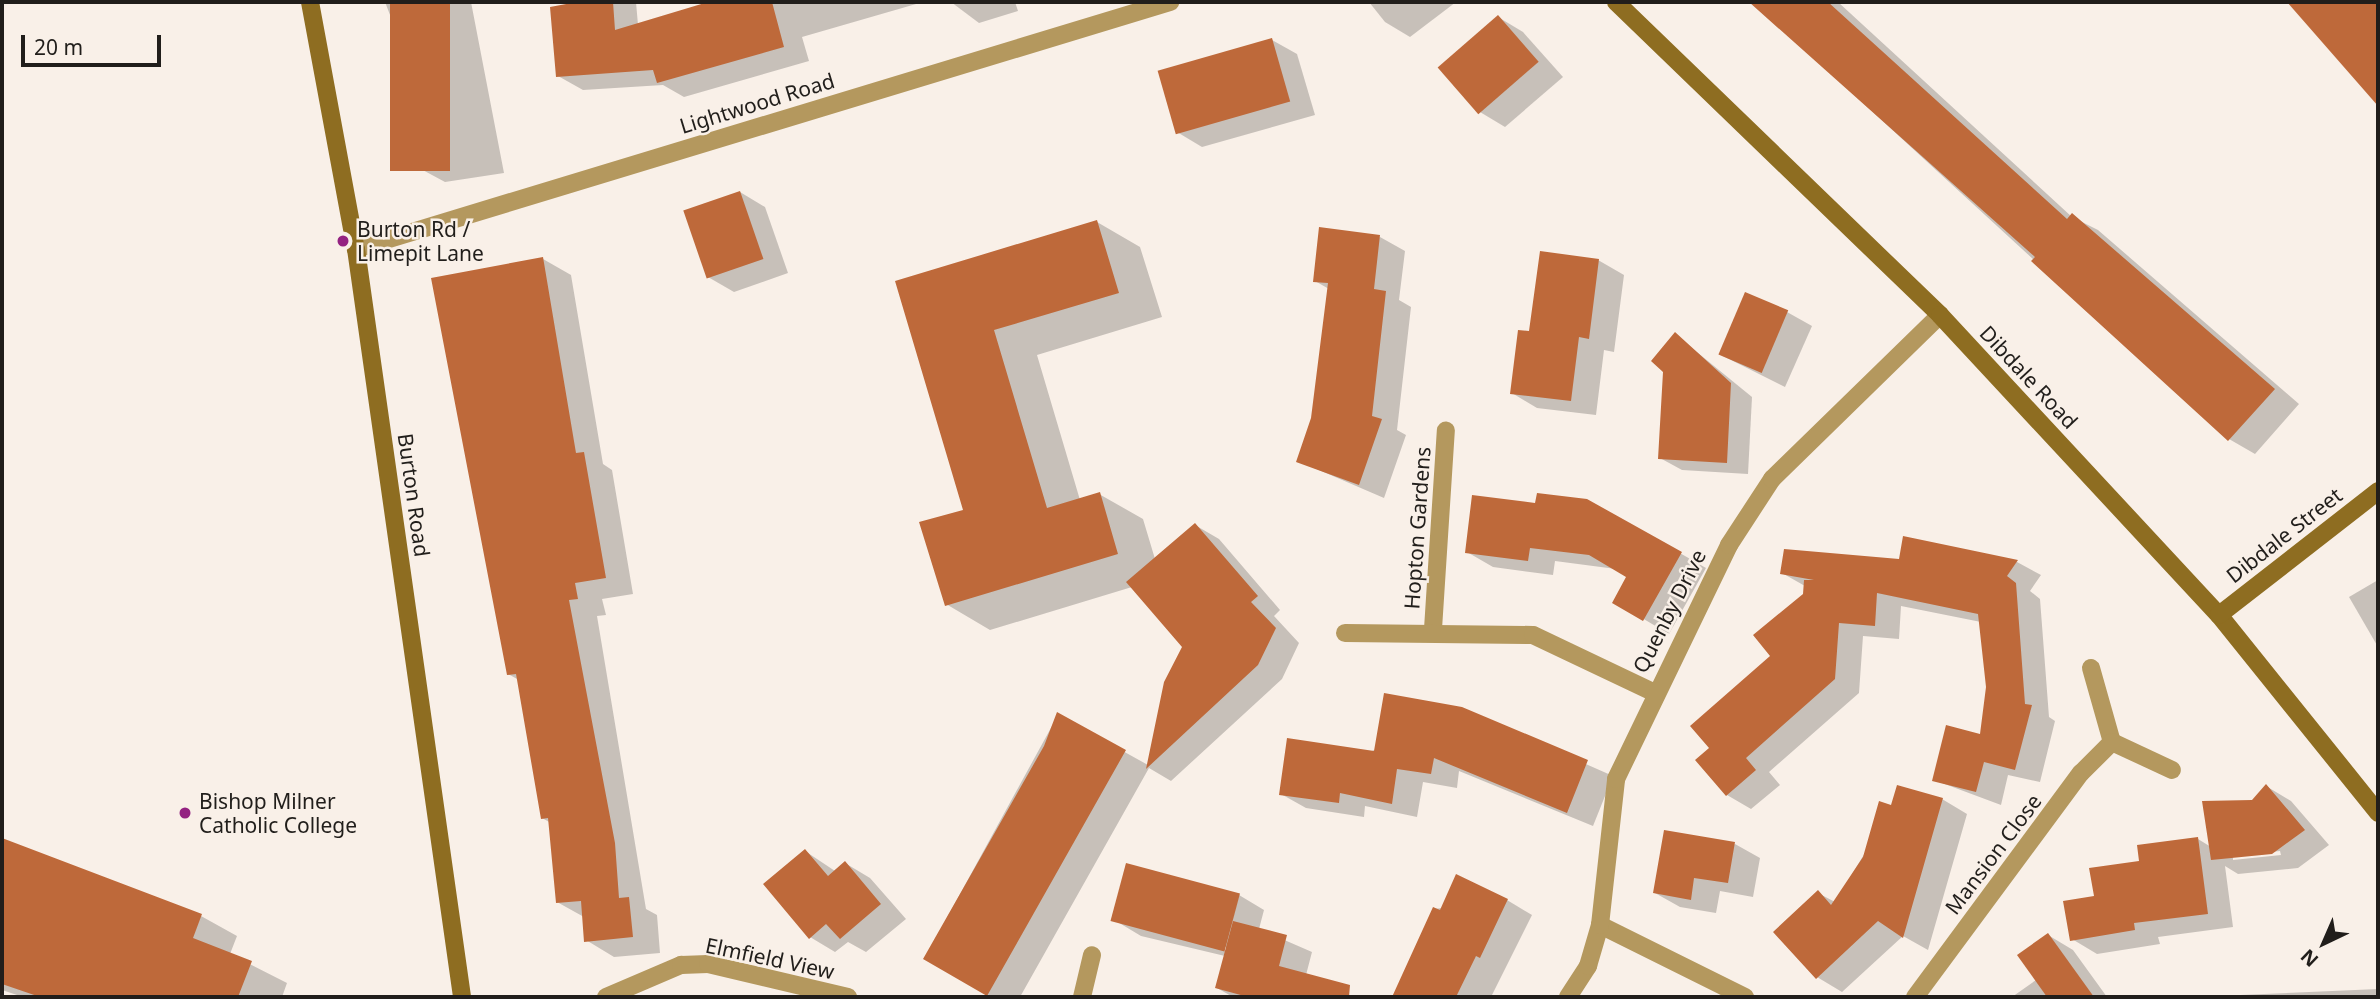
<!DOCTYPE html>
<style>
body{margin:0}
#map{position:relative;width:2380px;height:999px;overflow:hidden;background:#f9f0e8;font-family:"Noto Sans",sans-serif}
div>[style]{position:absolute}
.shadow>*{inset:0;background:#0003}
.building>*{inset:0;background:#be693a;transform-origin:0 0}
.street>*{height:18px;margin:-9px;padding:0 9px;transform-origin:9px;border-radius:9px;background:#b4985e}
.secondary>*{height:18px;margin:-9px;padding:0 9px;transform-origin:9px;border-radius:9px;background:#8e6d21}
.dots>*{width:19px;height:19px;translate:-50% -50%;box-sizing:border-box;border:4px solid #f9f0e8;border-radius:50%}
span{translate:-50% -50%;white-space:nowrap;text-align:center;line-height:1.15;-webkit-text-stroke:5px #f9f0e8;paint-order:stroke}
.street-label{font-size:21px;color:#211e1b}
.poi-label{font-size:21px;color:#211e1b}
.left{translate:0 -50%;text-align:left}
.frame{position:absolute;inset:0;border:4px solid #211e1b;pointer-events:none}
.north{position:absolute;left:2289px;top:908px;width:70px;height:70px;-webkit-text-stroke:5px #f9f0e8;paint-order:stroke;rotate:224deg;font-size:19px;font-weight:700;line-height:28px;text-align:center;color:#211e1b}
.north::after{content:'';display:block;margin:auto;width:24px;height:32px;background:#211e1b;clip-path:polygon(50% 0,100% 100%,50% 72%,0 100%)}
.scale{position:absolute;left:21px;top:35px;width:140px;height:32px;box-sizing:border-box;border:4px solid #211e1b;border-top:0;padding-left:9px;font-size:21px;line-height:24px;white-space:nowrap;color:#211e1b;-webkit-text-stroke:5px #f9f0e8;paint-order:stroke}
</style>
<div id="map">
<div class="shadow">
<i style="clip-path:polygon(385px 2px,471px 2px,504px 173px,445px 182px,419px 168px,397px 33px)"></i>
<i style="clip-path:polygon(579px 2px,636px 2px,638px 25px,714px 2px,923px 2px,802px 37px,809px 61px,684px 97px,663px 85px,583px 90px,558px 76px)"></i>
<i style="clip-path:polygon(951px 2px,1015px 2px,1018px 11px,979px 23px)"></i>
<i style="clip-path:polygon(1369px 2px,1456px 2px,1410px 37px,1385px 22px)"></i>
<i style="clip-path:polygon(1753px 2px,1838px 2px,2072px 217px,2098px 230px,2299px 404px,2255px 454px,2229px 439px)"></i>
<i style="clip-path:polygon(2298px 2px,2378px 2px,2378px 104px,2302px 16px,2308px 11px)"></i>
<i style="clip-path:polygon(1498px 17px,1523px 32px,1563px 77px,1505px 127px,1480px 112px)"></i>
<i style="clip-path:polygon(1272px 40px,1297px 54px,1315px 115px,1202px 147px,1177px 132px)"></i>
<i style="clip-path:polygon(740px 192px,765px 207px,788px 273px,734px 292px,708px 277px)"></i>
<i style="clip-path:polygon(1097px 222px,1140px 247px,1162px 317px,1037px 355px,1080px 500px,1099px 494px,1143px 519px,1155px 559px,1195px 525px,1219px 539px,1280px 610px,1274px 616px,1299px 643px,1282px 679px,1171px 781px,1149px 768px,1020px 997px,992px 997px,925px 958px,1058px 715px,1148px 765px,1184px 647px,1132px 587px,990px 630px,946px 604px,966px 511px,897px 282px)"></i>
<i style="clip-path:polygon(1380px 237px,1405px 251px,1399px 300px,1411px 307px,1397px 430px,1406px 435px,1384px 498px,1298px 461px,1313px 418px,1329px 289px,1315px 281px)"></i>
<i style="clip-path:polygon(543px 259px,571px 275px,603px 464px,612px 470px,633px 594px,602px 599px,606px 615px,597px 616px,646px 909px,657px 915px,660px 953px,614px 957px,586px 940px,584px 917px,557px 902px,551px 823px,542px 818px,519px 680px,508px 674px)"></i>
<i style="clip-path:polygon(1598px 260px,1624px 275px,1614px 352px,1604px 350px,1596px 415px,1537px 408px,1512px 393px)"></i>
<i style="clip-path:polygon(1787px 312px,1812px 326px,1785px 387px,1719px 354px)"></i>
<i style="clip-path:polygon(1676px 335px,1752px 397px,1748px 474px,1682px 470px,1660px 458px)"></i>
<i style="clip-path:polygon(1587px 500px,1706px 568px,1669px 634px,1615px 602px,1629px 576px,1616px 569px,1555px 561px,1553px 575px,1493px 567px,1467px 552px,1537px 505px)"></i>
<i style="clip-path:polygon(1905px 538px,2017px 562px,2041px 575px,2030px 591px,2040px 599px,2049px 717px,2055px 721px,2040px 782px,2008px 775px,2001px 805px,1934px 780px,1981px 736px,1988px 687px,1981px 622px,1901px 606px,1899px 639px,1863px 636px,1859px 693px,1769px 772px,1780px 785px,1751px 809px,1727px 795px,1711px 748px,1773px 656px,1805px 595px,1805px 586px,1782px 573px,1900px 560px)"></i>
<i style="clip-path:polygon(2378px 580px,2378px 647px,2349px 597px)"></i>
<i style="clip-path:polygon(1461px 709px,1613px 776px,1593px 826px,1459px 771px,1457px 788px,1423px 782px,1417px 817px,1365px 806px,1364px 817px,1306px 808px,1281px 794px)"></i>
<i style="clip-path:polygon(evenodd,2266px 786px,2291px 801px,2329px 845px,2298px 868px,2238px 874px,2225px 866px,2233px 927px,2158px 937px,2160px 944px,2097px 954px,2072px 939px,2096px 897px,2141px 862px,2198px 839px,2211px 847px,2266px 786px,2280px 851px,2281px 855px,2233px 860px,2233px 856px,2280px 851px)"></i>
<i style="clip-path:polygon(1942px 799px,1967px 814px,1928px 950px,1903px 936px,1842px 992px,1817px 977px,1818px 893px,1835px 902px,1893px 807px)"></i>
<i style="clip-path:polygon(2px 840px,201px 916px,237px 936px,230px 954px,287px 983px,282px 997px,23px 997px,2px 990px)"></i>
<i style="clip-path:polygon(1735px 844px,1760px 858px,1753px 897px,1720px 891px,1716px 913px,1680px 907px,1655px 893px)"></i>
<i style="clip-path:polygon(805px 851px,835px 871px,845px 863px,870px 878px,906px 919px,866px 952px,848px 942px,835px 952px,810px 937px)"></i>
<i style="clip-path:polygon(evenodd,1239px 895px,1264px 910px,1259px 929px,1312px 952px,1306px 975px,1333px 990px,1332px 997px,1233px 997px,1217px 988px,1225px 956px,1141px 936px,1116px 921px,1239px 895px,1218px 943px,1227px 948px,1227px 952px,1216px 945px,1218px 943px)"></i>
<i style="clip-path:polygon(1507px 900px,1532px 915px,1491px 997px,1394px 997px,1434px 909px)"></i>
<i style="clip-path:polygon(2048px 935px,2073px 950px,2107px 997px,2012px 997px,2036px 980px)"></i>
<i style="clip-path:polygon(2378px 989px,2378px 997px,2240px 997px,2240px 995px)"></i>
</div>
<div class="building">
<i style="left:390px;top:2px;width:60px;height:169px"></i>
<i style="clip-path:polygon(577px 2px,613px 2px,615px 30px,708px 2px,772px 2px,784px 47px,657px 83px,653px 70px,556px 77px,550px 7px)"></i>
<i style="clip-path:polygon(1749px 2px,1828px 2px,2067px 219px,2072px 213px,2275px 389px,2228px 441px,2031px 261px,2035px 257px)"></i>
<i style="clip-path:polygon(2287px 2px,2378px 2px,2378px 106px)"></i>
<i style="left:1498px;top:15px;width:62px;height:80px;rotate:49deg"></i>
<i style="left:1272px;top:38px;width:66px;height:119px;rotate:74deg"></i>
<i style="left:740px;top:191px;width:72px;height:60px;rotate:71deg"></i>
<i style="clip-path:polygon(1097px 220px,1119px 293px,994px 330px,1047px 508px,1100px 492px,1118px 554px,945px 606px,919px 522px,963px 510px,895px 281px)"></i>
<i style="clip-path:polygon(1319px 227px,1380px 235px,1374px 289px,1386px 291px,1372px 416px,1382px 419px,1359px 485px,1296px 462px,1311px 418px,1328px 283px,1313px 282px)"></i>
<i style="clip-path:polygon(1540px 251px,1599px 259px,1589px 339px,1579px 337px,1571px 401px,1510px 394px,1518px 330px,1529px 331px)"></i>
<i style="clip-path:polygon(543px 257px,576px 453px,584px 452px,606px 578px,575px 583px,578px 599px,569px 600px,615px 843px,619px 898px,629px 897px,633px 937px,584px 942px,581px 901px,556px 903px,548px 818px,541px 819px,516px 674px,507px 675px,431px 278px)"></i>
<i style="left:1745px;top:292px;width:47px;height:68px;rotate:23deg"></i>
<i style="clip-path:polygon(1675px 332px,1731px 383px,1727px 463px,1658px 459px,1663px 372px,1651px 361px)"></i>
<i style="clip-path:polygon(1537px 493px,1587px 499px,1682px 552px,1643px 621px,1612px 603px,1626px 577px,1589px 555px,1530px 548px,1528px 561px,1465px 553px,1472px 495px,1535px 503px)"></i>
<i style="clip-path:polygon(1195px 523px,1258px 596px,1251px 602px,1276px 628px,1258px 665px,1146px 769px,1164px 682px,1182px 647px,1126px 582px)"></i>
<i style="clip-path:polygon(1903px 536px,2018px 560px,2007px 576px,2016px 583px,2025px 704px,2032px 705px,2015px 770px,1984px 762px,1976px 792px,1932px 781px,1946px 725px,1980px 734px,1986px 687px,1978px 614px,1877px 593px,1875px 626px,1839px 623px,1835px 679px,1746px 758px,1756px 770px,1726px 796px,1695px 760px,1709px 748px,1690px 726px,1770px 656px,1753px 635px,1803px 594px,1804px 580px,1814px 580px,1780px 574px,1784px 549px,1899px 559px)"></i>
<i style="clip-path:polygon(1384px 693px,1462px 707px,1588px 760px,1567px 813px,1434px 758px,1431px 774px,1397px 769px,1392px 804px,1340px 793px,1339px 803px,1279px 795px,1287px 738px,1374px 751px)"></i>
<i style="clip-path:polygon(1057px 712px,1126px 750px,987px 996px,923px 959px,1044px 746px)"></i>
<i style="clip-path:polygon(2266px 784px,2305px 830px,2272px 854px,2211px 860px,2202px 801px,2252px 800px)"></i>
<i style="clip-path:polygon(1897px 785px,1943px 798px,1903px 938px,1878px 921px,1816px 979px,1773px 932px,1818px 890px,1831px 905px,1863px 857px,1879px 801px,1891px 805px)"></i>
<i style="clip-path:polygon(1664px 830px,1735px 842px,1728px 883px,1694px 878px,1691px 900px,1653px 893px)"></i>
<i style="clip-path:polygon(2198px 837px,2208px 914px,2134px 923px,2135px 930px,2070px 941px,2063px 901px,2094px 896px,2089px 868px,2139px 861px,2137px 845px)"></i>
<i style="clip-path:polygon(2px 838px,202px 914px,193px 938px,252px 961px,238px 997px,40px 997px,2px 984px)"></i>
<i style="clip-path:polygon(805px 849px,828px 876px,845px 861px,881px 904px,840px 939px,826px 924px,809px 939px,763px 884px)"></i>
<i style="left:1126px;top:863px;width:118px;height:60px;rotate:15deg"></i>
<i style="clip-path:polygon(1456px 874px,1508px 899px,1480px 958px,1476px 956px,1456px 997px,1392px 997px,1433px 907px,1440px 910px)"></i>
<i style="clip-path:polygon(1233px 921px,1287px 935px,1279px 966px,1350px 985px,1349px 997px,1248px 997px,1215px 988px)"></i>
<i style="clip-path:polygon(2048px 933px,2094px 997px,2047px 997px,2017px 955px)"></i>
</div>
<div class="street">
<i style="left:356px;top:249px;width:851px;rotate:-16.88deg"></i>
<i style="left:1433px;top:629px;width:199px;rotate:-86.3deg"></i>
<i style="left:1345px;top:633px;width:188px;rotate:0.6deg"></i>
<i style="left:1533px;top:635px;width:133px;rotate:25.4deg"></i>
<i style="left:2091px;top:668px;width:77px;rotate:74.2deg"></i>
<i style="left:2112px;top:742px;width:66px;rotate:25deg"></i>
<i style="left:1600px;top:925px;width:162px;rotate:26.4deg"></i>
<i style="left:606px;top:997px;width:82px;rotate:-23.1deg"></i>
<i style="left:681px;top:965px;width:27px;rotate:-2deg"></i>
<i style="left:708px;top:964px;width:144px;rotate:13.3deg"></i>
<i style="left:1082px;top:997px;width:43px;rotate:-76.6deg"></i>
<i style="left:1568px;top:997px;width:37px;rotate:-57deg"></i>
<i style="left:1588px;top:966px;width:43px;rotate:-73.7deg"></i>
<i style="left:1600px;top:925px;width:147px;rotate:-83.7deg"></i>
<i style="left:1616px;top:779px;width:260px;rotate:-64.2deg"></i>
<i style="left:1729px;top:545px;width:79px;rotate:-56.9deg"></i>
<i style="left:1772px;top:479px;width:235px;rotate:-44.3deg"></i>
<i style="left:1915px;top:997px;width:279px;rotate:-53.5deg"></i>
<i style="left:2081px;top:773px;width:44px;rotate:-45deg"></i>
</div>
<div class="secondary">
<i style="left:310px;top:2px;width:251px;rotate:79.5deg"></i>
<i style="left:356px;top:249px;width:755px;rotate:81.93deg"></i>
<i style="left:1616px;top:2px;width:450px;rotate:44deg"></i>
<i style="left:1940px;top:315px;width:410px;rotate:47.1deg"></i>
<i style="left:2219px;top:615px;width:254px;rotate:51.2deg"></i>
<i style="left:2219px;top:615px;width:202px;rotate:-37.9deg"></i>
</div>
<div class="dots">
<i style="left:343px;top:241px;background:#942281"></i>
<i style="left:185px;top:813px;background:#942281"></i>
</div>
<div class="street-label">
<span style="left:757px;top:103px;rotate:-17deg">Lightwood Road</span>
<span style="left:2029px;top:377px;rotate:47deg">Dibdale Road</span>
<span style="left:414px;top:495px;rotate:82deg">Burton Road</span>
<span style="left:1417px;top:528px;rotate:-86deg">Hopton Gardens</span>
<span style="left:2284px;top:535px;rotate:-38deg">Dibdale Street</span>
<span style="left:1669px;top:611px;rotate:-63deg">Quenby Drive</span>
<span style="left:1993px;top:854px;rotate:-53deg">Mansion Close</span>
<span style="left:770px;top:958px;rotate:12deg">Elmfield View</span>
</div>
<div class="poi-label">
<span class="left" style="left:357px;top:241px">Burton Rd /<br>Limepit Lane</span>
<span class="left" style="left:199px;top:813px">Bishop Milner<br>Catholic College</span>
</div>
<div class="frame"></div>
<div class="north">N</div>
<div class="scale">20 m</div>
</div>
